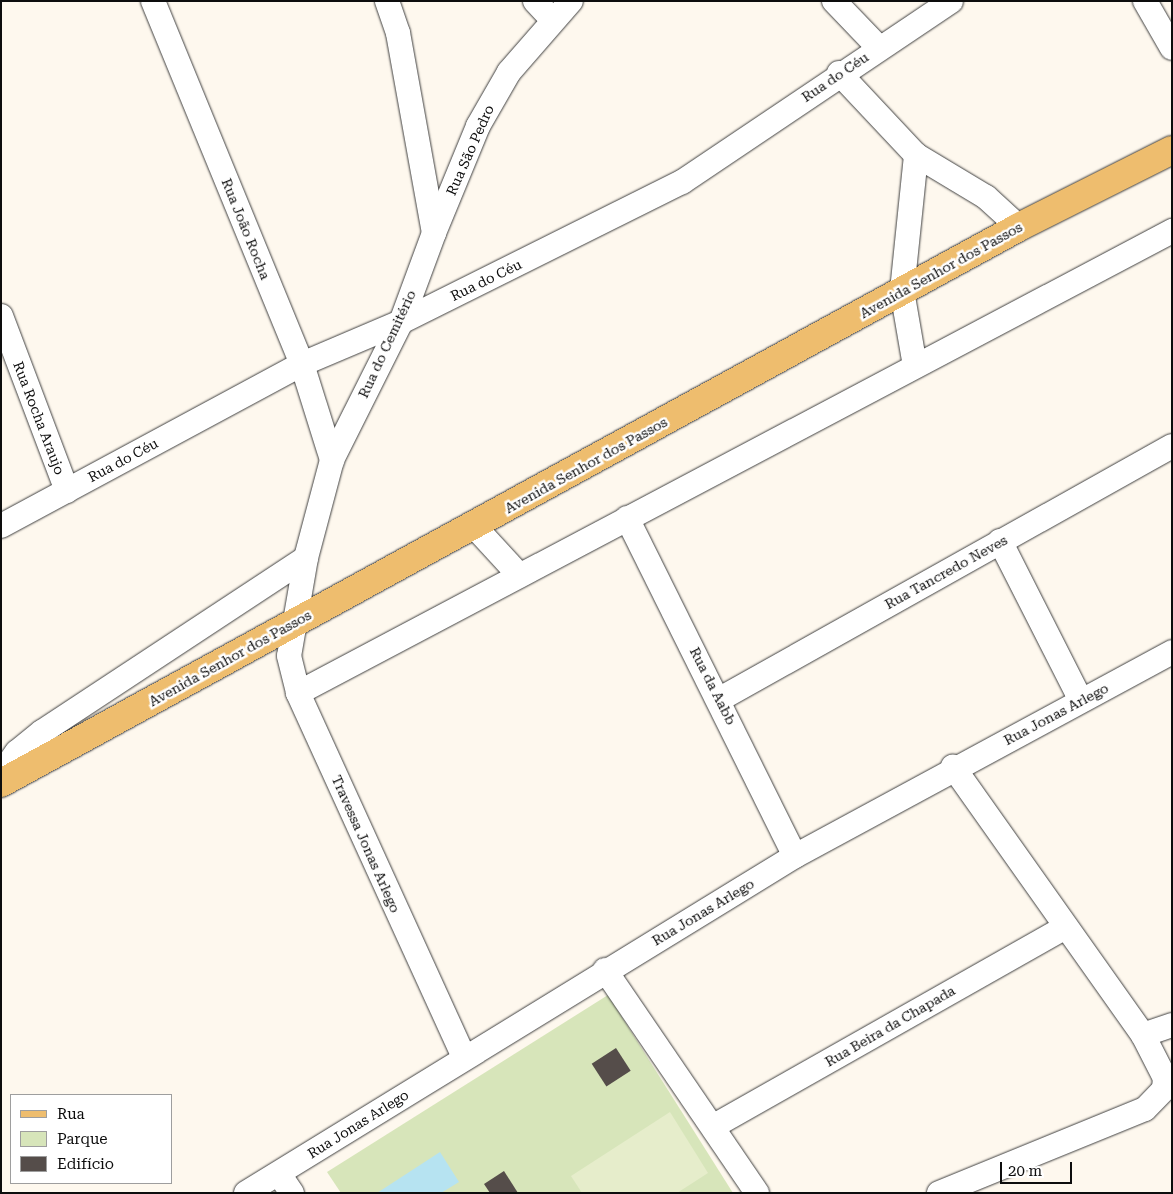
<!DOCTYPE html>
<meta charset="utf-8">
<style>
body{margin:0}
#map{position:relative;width:1173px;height:1194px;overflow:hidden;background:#fef8ee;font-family:"Roboto Serif",serif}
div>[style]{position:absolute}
.green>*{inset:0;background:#d7e5ba}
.pitch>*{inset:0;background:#e6edcb}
.water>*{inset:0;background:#b6e3f1}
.building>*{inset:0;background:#554d4a;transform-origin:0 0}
.roads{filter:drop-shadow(0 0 1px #404040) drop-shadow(0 0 1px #404040)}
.minor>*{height:24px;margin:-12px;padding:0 12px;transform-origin:12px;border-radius:12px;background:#fff}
.primary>*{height:28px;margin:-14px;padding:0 14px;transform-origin:14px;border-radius:14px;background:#eebd6e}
span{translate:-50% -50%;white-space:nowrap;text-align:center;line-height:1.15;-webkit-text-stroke:5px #fff;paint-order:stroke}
.street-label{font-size:14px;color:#0d0d0d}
.frame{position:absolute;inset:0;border:2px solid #0d0d0d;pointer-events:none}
.legend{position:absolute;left:10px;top:1094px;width:162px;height:90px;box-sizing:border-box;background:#fff;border:1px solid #9e9e9e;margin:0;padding:6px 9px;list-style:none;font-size:15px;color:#0d0d0d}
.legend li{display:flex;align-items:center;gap:10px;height:25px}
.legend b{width:25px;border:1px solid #9e9e9e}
.scale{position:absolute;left:1000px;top:1162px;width:72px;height:22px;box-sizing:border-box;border:2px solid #0d0d0d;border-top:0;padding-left:6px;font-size:15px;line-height:18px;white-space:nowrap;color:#0d0d0d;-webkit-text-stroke:4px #fff;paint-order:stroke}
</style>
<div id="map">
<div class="green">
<i style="clip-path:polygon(608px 995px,733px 1193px,341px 1193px,327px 1172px)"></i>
</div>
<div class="pitch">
<i style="clip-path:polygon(670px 1112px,708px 1173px,677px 1193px,582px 1193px,571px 1176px)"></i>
</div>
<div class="water">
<i style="clip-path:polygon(440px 1152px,459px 1182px,441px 1193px,377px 1193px)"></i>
</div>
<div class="building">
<i style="left:616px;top:1048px;width:27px;height:29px;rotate:57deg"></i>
<i style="clip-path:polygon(504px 1171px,518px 1193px,490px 1193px,484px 1184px)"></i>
</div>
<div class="roads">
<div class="minor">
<i style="left:153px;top:1px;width:392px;rotate:67.7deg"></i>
<i style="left:302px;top:364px;width:101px;rotate:72.6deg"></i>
<i style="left:387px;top:1px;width:34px;rotate:71deg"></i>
<i style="left:398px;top:33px;width:203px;rotate:79.8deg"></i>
<i style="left:434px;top:233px;width:95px;rotate:110.3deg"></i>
<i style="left:401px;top:322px;width:154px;rotate:116.6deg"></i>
<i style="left:332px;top:460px;width:101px;rotate:104.9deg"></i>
<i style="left:306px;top:558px;width:99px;rotate:99.8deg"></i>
<i style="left:289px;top:656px;width:38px;rotate:76deg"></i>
<i style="left:298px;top:693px;width:401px;rotate:65.5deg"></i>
<i style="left:535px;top:1px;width:25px;rotate:47deg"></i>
<i style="left:834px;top:1px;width:65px;rotate:46.2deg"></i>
<i style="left:1145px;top:1px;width:54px;rotate:60.1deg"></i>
<i style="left:839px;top:73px;width:112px;rotate:46.8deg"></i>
<i style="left:916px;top:155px;width:82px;rotate:31deg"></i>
<i style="left:986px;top:197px;width:45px;rotate:42.3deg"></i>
<i style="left:434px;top:233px;width:116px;rotate:-67.6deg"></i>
<i style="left:478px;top:126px;width:62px;rotate:-60.1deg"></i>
<i style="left:509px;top:72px;width:94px;rotate:-48.9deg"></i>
<i style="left:1px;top:316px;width:187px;rotate:69.3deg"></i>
<i style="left:915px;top:366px;width:76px;rotate:-99.8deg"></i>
<i style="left:902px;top:291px;width:137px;rotate:-84.1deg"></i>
<i style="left:627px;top:518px;width:377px;rotate:63.6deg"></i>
<i style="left:1px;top:526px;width:342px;rotate:-28.3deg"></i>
<i style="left:302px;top:364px;width:108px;rotate:-23deg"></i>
<i style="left:401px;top:322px;width:314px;rotate:-26.5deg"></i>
<i style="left:682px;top:182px;width:324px;rotate:-33.9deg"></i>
<i style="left:474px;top:526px;width:67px;rotate:47.4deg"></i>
<i style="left:1000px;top:541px;width:179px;rotate:63.1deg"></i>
<i style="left:298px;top:693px;width:989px;rotate:-27.86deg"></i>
<i style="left:720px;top:699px;width:518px;rotate:-29.24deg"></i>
<i style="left:1px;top:774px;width:27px;rotate:-54deg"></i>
<i style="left:17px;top:752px;width:32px;rotate:-39deg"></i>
<i style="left:42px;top:732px;width:316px;rotate:-33.4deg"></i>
<i style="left:605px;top:970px;width:270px;rotate:55.7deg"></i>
<i style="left:1143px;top:1035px;width:31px;rotate:-19deg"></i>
<i style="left:714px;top:1126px;width:404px;rotate:-29.5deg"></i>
<i style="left:279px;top:1174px;width:23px;rotate:56deg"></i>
<i style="left:246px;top:1193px;width:644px;rotate:-31.54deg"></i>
<i style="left:795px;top:856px;width:429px;rotate:-28.4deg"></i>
<i style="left:939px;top:1193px;width:222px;rotate:-22.2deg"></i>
<i style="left:1145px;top:1109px;width:28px;rotate:-46deg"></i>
<i style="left:1164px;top:1089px;width:11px;rotate:-85deg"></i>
<i style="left:1165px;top:1078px;width:48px;rotate:-117.1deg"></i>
<i style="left:1143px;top:1035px;width:329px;rotate:-125.3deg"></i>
</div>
<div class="primary">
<i style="left:1px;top:783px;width:1160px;rotate:-28.64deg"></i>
<i style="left:1019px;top:227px;width:171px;rotate:-26.7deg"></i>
</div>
</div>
<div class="street-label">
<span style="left:835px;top:77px;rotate:-34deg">Rua do Céu</span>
<span style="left:470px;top:150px;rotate:-66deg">Rua São Pedro</span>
<span style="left:246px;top:229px;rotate:68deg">Rua João Rocha</span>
<span style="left:941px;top:270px;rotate:-29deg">Avenida Senhor dos Passos</span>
<span style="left:486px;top:280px;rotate:-26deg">Rua do Céu</span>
<span style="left:387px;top:344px;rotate:-65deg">Rua do Cemitério</span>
<span style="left:39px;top:418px;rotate:69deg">Rua Rocha Araujo</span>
<span style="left:123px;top:460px;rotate:-28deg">Rua do Céu</span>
<span style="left:586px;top:465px;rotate:-29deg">Avenida Senhor dos Passos</span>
<span style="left:946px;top:572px;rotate:-29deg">Rua Tancredo Neves</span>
<span style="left:230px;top:658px;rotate:-29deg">Avenida Senhor dos Passos</span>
<span style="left:713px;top:686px;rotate:63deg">Rua da Aabb</span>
<span style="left:1056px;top:714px;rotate:-28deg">Rua Jonas Arlego</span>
<span style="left:366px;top:844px;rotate:66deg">Travessa Jonas Arlego</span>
<span style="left:703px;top:912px;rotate:-31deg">Rua Jonas Arlego</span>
<span style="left:890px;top:1026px;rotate:-30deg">Rua Beira da Chapada</span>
<span style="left:358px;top:1124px;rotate:-32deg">Rua Jonas Arlego</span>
</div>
<div class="frame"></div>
<ul class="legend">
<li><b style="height:6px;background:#eebd6e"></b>Rua</li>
<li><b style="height:14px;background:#d7e5ba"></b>Parque</li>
<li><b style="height:14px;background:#554d4a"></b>Edifício</li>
</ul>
<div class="scale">20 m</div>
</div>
